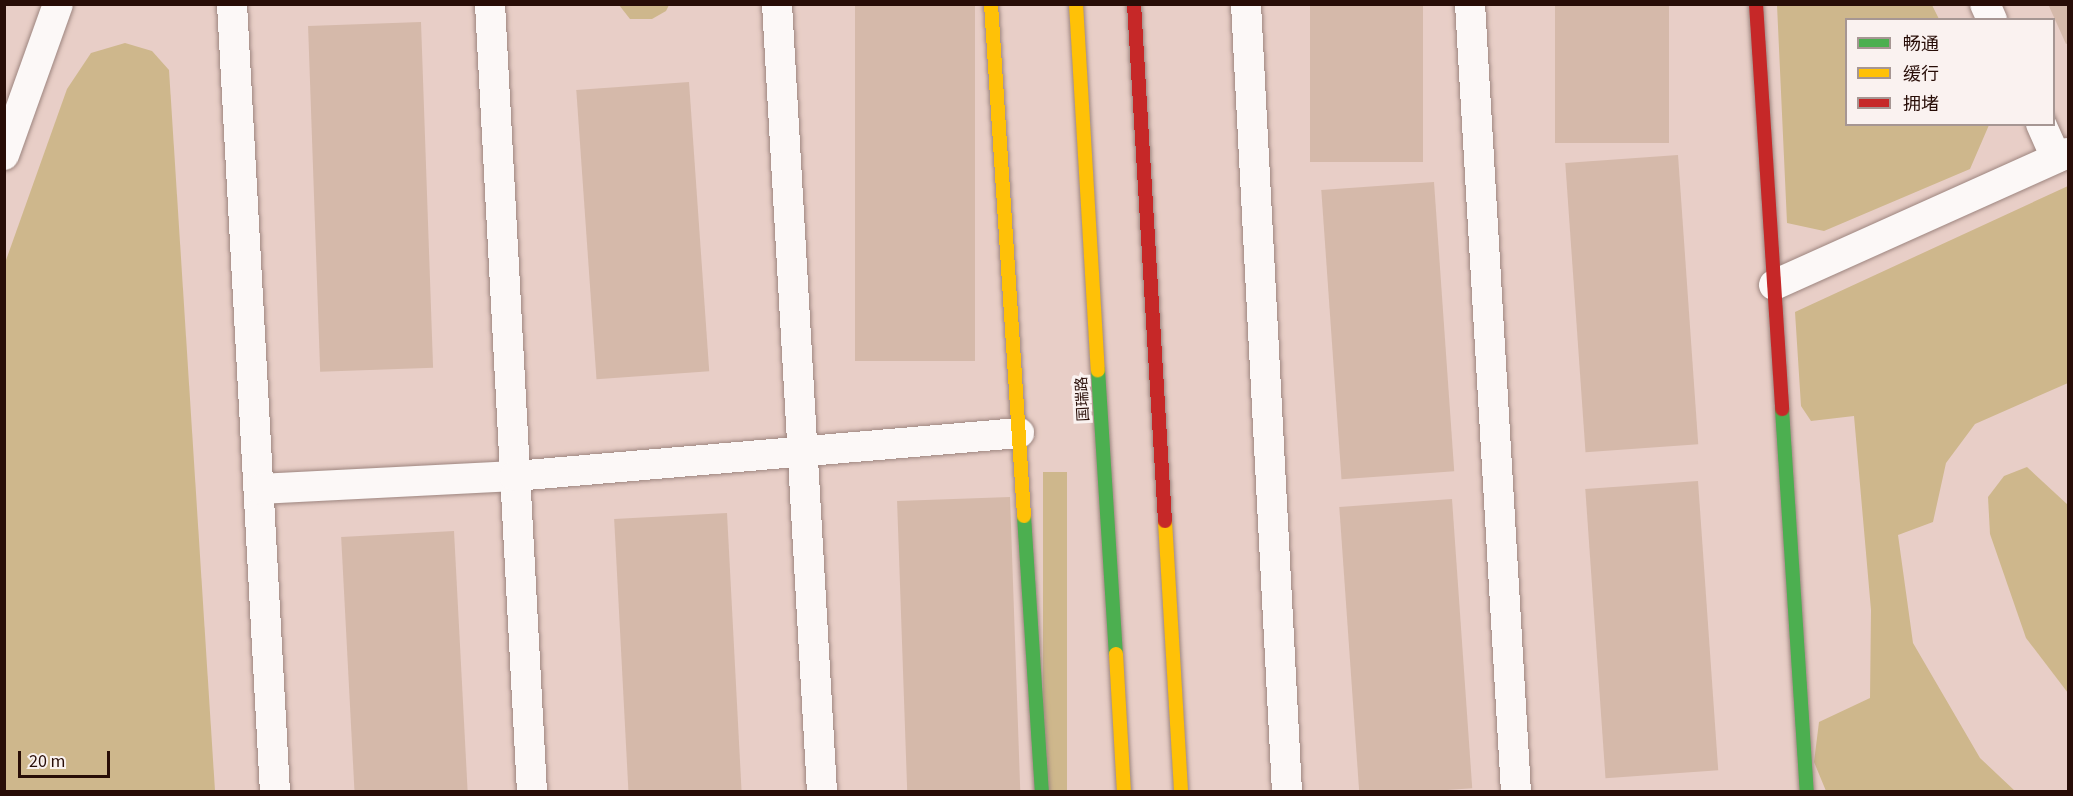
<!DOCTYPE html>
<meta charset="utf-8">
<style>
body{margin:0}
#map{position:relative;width:2073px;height:796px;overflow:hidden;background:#e8cec7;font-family:"Source Sans 3","Noto Sans SC",sans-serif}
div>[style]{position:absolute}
.green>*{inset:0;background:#ceb78c;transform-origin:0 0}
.building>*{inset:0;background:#d5b9aa;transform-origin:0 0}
.roads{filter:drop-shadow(0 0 2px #9d857f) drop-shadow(0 0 2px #9d857f)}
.street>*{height:30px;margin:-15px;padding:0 15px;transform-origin:15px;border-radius:15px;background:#fcf8f7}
.fast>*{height:14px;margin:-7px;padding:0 7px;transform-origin:7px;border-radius:7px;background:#4caf50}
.slow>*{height:14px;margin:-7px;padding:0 7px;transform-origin:7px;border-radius:7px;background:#ffc107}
.jam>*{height:14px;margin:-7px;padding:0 7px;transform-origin:7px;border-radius:7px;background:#c62828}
span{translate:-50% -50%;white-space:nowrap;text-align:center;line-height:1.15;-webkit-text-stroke:6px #faf2f0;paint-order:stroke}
.street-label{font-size:15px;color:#280d07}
.frame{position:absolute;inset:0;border:6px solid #280d07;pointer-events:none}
.legend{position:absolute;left:1845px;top:18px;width:210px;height:108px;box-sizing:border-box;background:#faf2f0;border:2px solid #a69693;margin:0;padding:8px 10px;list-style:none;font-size:18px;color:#280d07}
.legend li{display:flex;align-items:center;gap:12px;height:30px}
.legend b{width:30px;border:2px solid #a69693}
.scale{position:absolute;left:18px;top:751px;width:92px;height:27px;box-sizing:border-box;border:3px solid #280d07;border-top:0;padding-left:8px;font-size:18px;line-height:21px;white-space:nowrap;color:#280d07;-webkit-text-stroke:4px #faf2f0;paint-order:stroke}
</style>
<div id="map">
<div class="green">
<i style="clip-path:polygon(619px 5px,669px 5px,666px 11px,652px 19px,630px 19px)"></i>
<i style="clip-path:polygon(1777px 5px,1932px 5px,1939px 19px,1846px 20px,1846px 124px,1989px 125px,1970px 169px,1824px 231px,1787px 223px)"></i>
<i style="clip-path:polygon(125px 43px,152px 51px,169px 70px,215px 791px,5px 791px,5px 263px,67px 89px,91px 53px)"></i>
<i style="clip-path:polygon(2068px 186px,2068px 383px,1975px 424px,1946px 463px,1933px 522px,1898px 535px,1913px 643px,1980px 758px,2015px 791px,1826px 791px,1814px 762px,1819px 722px,1870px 698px,1871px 610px,1854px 416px,1811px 421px,1801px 406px,1795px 312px)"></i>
<i style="clip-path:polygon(2027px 467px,2068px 505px,2068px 693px,2026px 638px,1990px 534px,1988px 497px,2004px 476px)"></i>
<i style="left:1043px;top:472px;width:24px;height:319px"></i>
</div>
<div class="building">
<i style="left:855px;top:4px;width:120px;height:357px"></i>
<i style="left:1310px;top:4px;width:113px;height:158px"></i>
<i style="left:1555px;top:4px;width:114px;height:139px"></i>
<i style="clip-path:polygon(2048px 4px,2068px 4px,2068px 43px,2066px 44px)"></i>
<i style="left:421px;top:22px;width:346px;height:113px;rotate:88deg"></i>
<i style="left:689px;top:82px;width:290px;height:113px;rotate:86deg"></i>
<i style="left:1678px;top:155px;width:290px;height:113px;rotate:86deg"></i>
<i style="left:1434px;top:182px;width:290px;height:113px;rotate:86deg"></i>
<i style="left:1698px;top:481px;width:290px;height:113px;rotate:86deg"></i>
<i style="left:1010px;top:497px;width:295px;height:113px;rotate:88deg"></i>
<i style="left:1452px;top:499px;width:290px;height:113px;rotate:86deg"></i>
<i style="left:727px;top:513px;width:280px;height:113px;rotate:87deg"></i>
<i style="left:454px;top:531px;width:261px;height:113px;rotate:87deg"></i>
</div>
<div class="roads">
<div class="street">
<i style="left:232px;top:4px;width:789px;rotate:86.88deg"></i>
<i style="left:490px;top:4px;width:789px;rotate:86.95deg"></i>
<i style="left:777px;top:4px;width:789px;rotate:86.73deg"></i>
<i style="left:1246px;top:4px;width:789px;rotate:87.02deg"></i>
<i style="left:1470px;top:4px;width:789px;rotate:86.66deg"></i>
<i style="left:1985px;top:4px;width:17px;rotate:66deg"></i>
<i style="left:2041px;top:124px;width:37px;rotate:66deg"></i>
<i style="left:4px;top:155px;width:160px;rotate:-70.3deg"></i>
<i style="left:1774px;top:285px;width:322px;rotate:-24.2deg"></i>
<i style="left:259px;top:489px;width:256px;rotate:-2.9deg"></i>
<i style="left:515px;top:476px;width:506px;rotate:-4.88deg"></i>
</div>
<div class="fast">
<i style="left:1098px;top:370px;width:285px;rotate:86.4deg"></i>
<i style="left:1782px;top:409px;width:384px;rotate:86.3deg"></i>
<i style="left:1024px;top:516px;width:277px;rotate:86.3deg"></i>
</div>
<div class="slow">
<i style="left:991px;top:4px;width:513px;rotate:86.31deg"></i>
<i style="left:1076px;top:4px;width:367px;rotate:86.6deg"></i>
<i style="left:1165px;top:521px;width:271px;rotate:86.6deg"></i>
<i style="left:1116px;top:654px;width:138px;rotate:86.7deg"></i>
</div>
<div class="jam">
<i style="left:1134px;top:4px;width:518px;rotate:86.57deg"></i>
<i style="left:1756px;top:4px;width:406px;rotate:86.3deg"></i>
</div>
</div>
<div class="street-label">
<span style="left:1083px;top:399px;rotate:-93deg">国瑞路</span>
</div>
<div class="frame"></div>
<ul class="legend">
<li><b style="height:8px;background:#4caf50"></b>畅通</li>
<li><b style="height:8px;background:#ffc107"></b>缓行</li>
<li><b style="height:8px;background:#c62828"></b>拥堵</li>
</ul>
<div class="scale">20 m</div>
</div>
